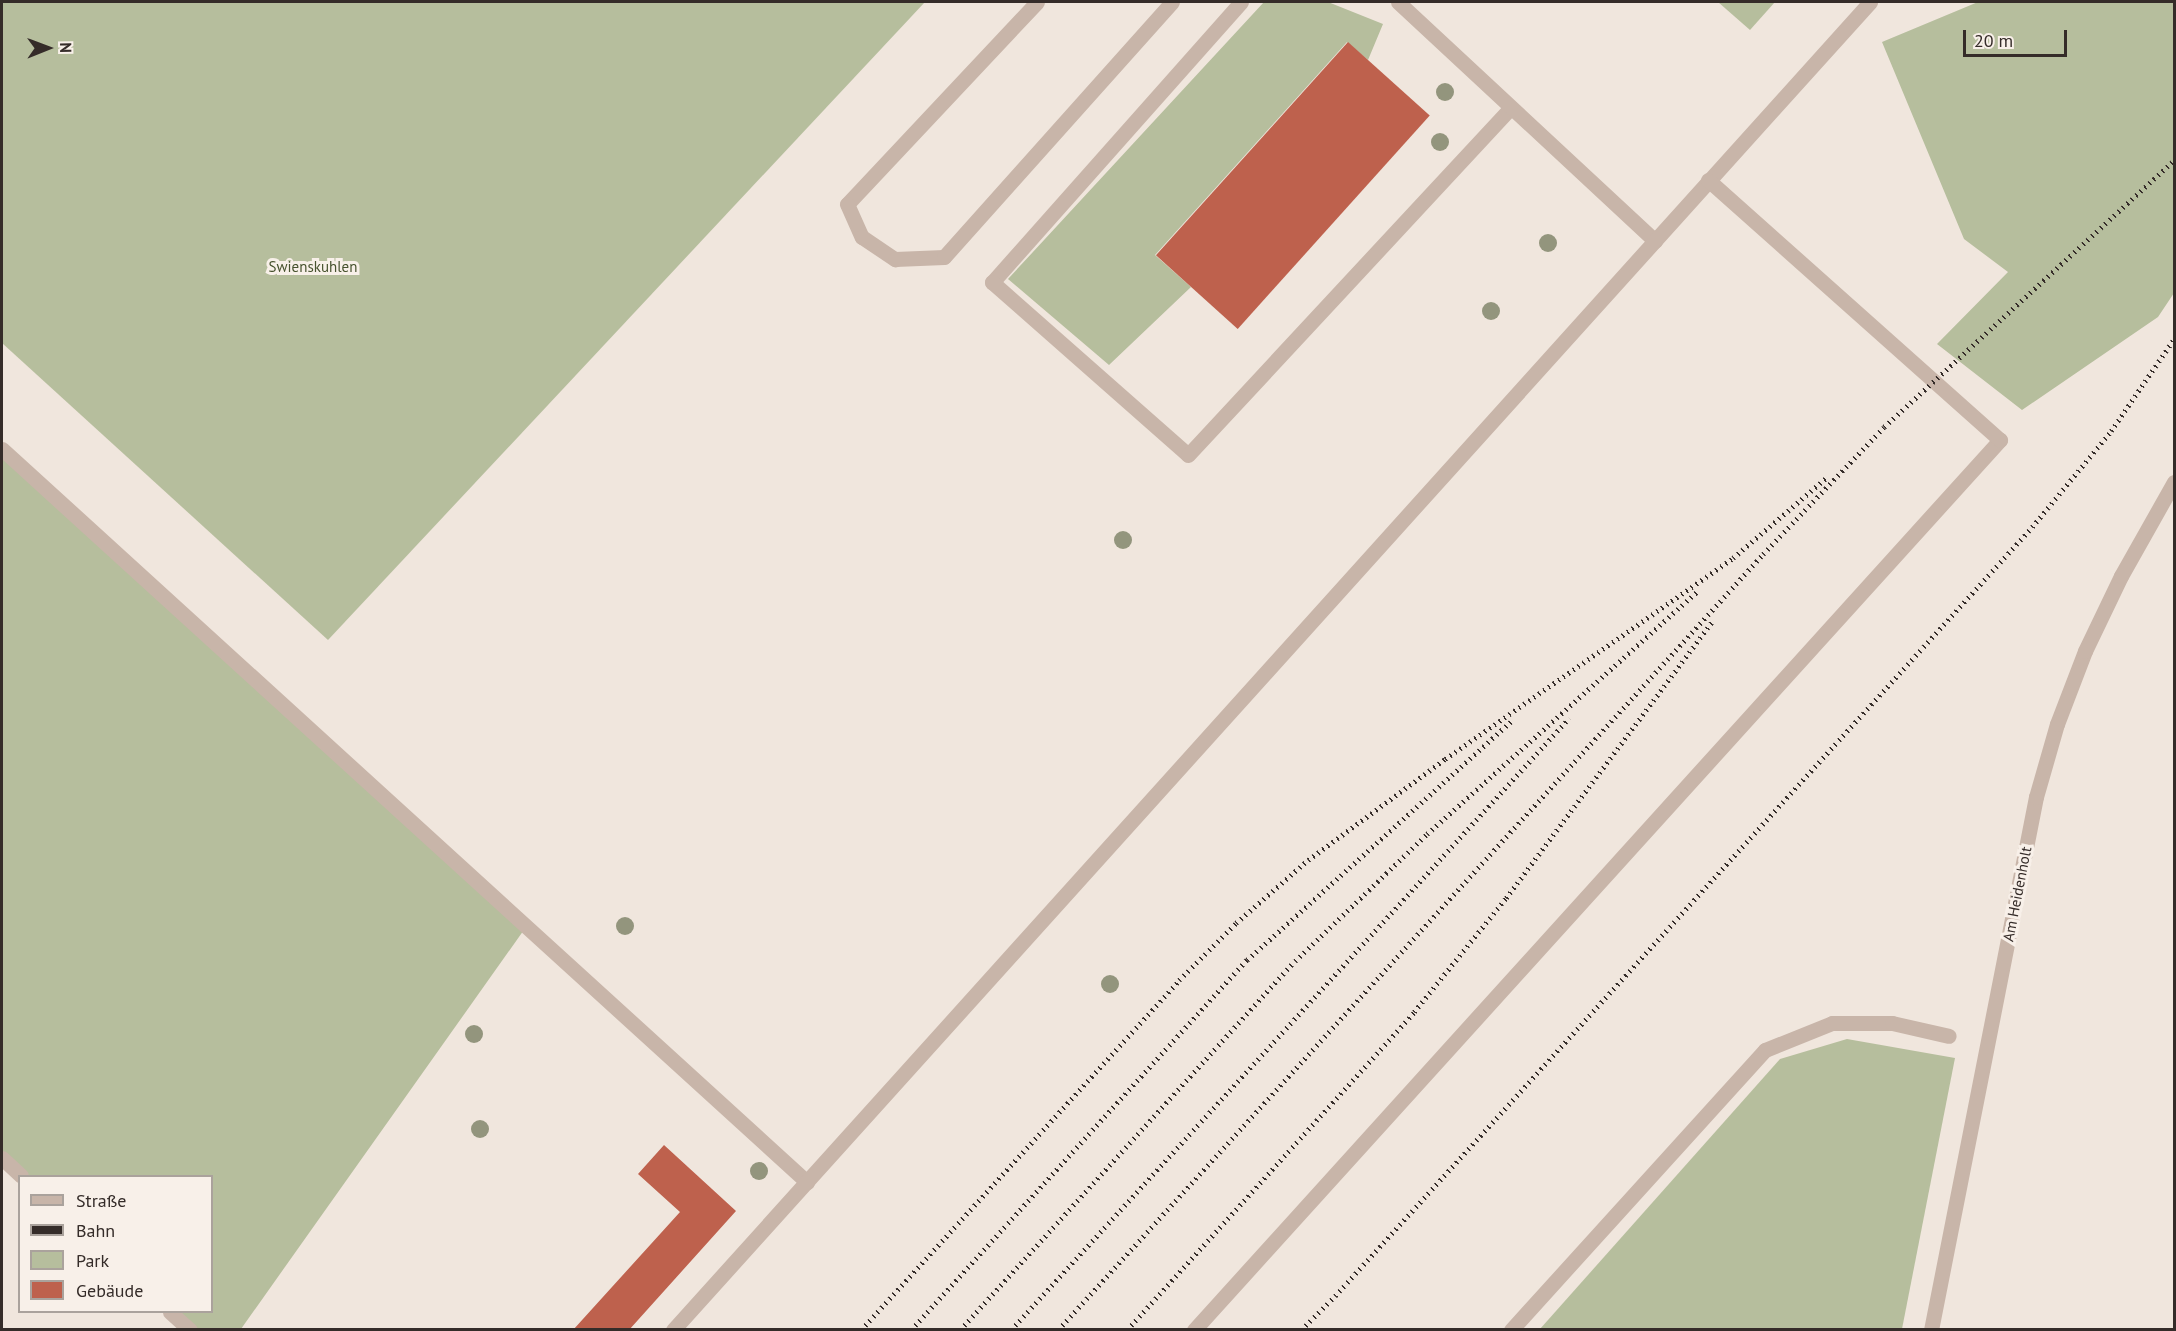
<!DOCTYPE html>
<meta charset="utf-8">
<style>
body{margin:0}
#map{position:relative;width:2176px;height:1331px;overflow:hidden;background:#f0e6dd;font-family:"PT Sans",sans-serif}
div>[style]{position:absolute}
.green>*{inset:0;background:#b6be9d}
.building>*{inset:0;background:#be614d;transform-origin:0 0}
.minor>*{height:15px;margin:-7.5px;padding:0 7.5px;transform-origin:7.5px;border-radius:7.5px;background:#c8b5a9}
.rail>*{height:4.5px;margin-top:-2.25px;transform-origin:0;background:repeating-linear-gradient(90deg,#352c29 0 1.5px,transparent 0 6px)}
.trees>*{width:18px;height:18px;margin:-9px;border-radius:50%;background:#93957d}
span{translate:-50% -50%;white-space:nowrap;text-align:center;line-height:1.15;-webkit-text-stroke:6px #f8f0e9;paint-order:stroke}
.park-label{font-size:15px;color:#47522e}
.street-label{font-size:15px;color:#352c29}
.frame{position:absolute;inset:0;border:3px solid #352c29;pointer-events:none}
.legend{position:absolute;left:18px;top:1175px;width:195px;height:138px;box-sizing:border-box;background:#f8f0e9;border:2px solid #aaa29c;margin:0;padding:8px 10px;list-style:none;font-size:18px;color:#352c29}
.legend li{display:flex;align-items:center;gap:12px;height:30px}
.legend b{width:30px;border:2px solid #aaa29c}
.north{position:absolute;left:18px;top:18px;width:60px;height:60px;-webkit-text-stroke:4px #f8f0e9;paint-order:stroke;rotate:89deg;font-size:16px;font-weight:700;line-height:24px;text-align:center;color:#352c29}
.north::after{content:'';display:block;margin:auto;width:21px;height:27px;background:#352c29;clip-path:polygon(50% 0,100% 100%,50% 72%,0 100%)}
.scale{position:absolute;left:1963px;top:30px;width:104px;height:27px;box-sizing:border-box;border:3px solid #352c29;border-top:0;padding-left:8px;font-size:18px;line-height:21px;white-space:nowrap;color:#352c29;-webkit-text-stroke:4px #f8f0e9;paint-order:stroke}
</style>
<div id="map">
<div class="green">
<i style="clip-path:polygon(2px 2px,925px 2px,328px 640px,2px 343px)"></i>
<i style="clip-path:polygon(1264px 2px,1328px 2px,1383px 24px,1368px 60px,1347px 42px,1155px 255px,1191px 287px,1109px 365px,1008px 279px)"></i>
<i style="clip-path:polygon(1718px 2px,1775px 2px,1750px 30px)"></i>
<i style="clip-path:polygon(1978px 2px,2174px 2px,2174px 293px,2158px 317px,2022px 410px,1937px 344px,2008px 272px,1964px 239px,1882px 42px)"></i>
<i style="clip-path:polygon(2px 449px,526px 927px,241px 1329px,190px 1329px,170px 1312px,212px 1312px,212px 1176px,21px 1176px,2px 1158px)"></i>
<i style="clip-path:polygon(1847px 1039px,1955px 1058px,1902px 1329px,1540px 1329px,1780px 1059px)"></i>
</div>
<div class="building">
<i style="left:1348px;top:42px;width:110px;height:287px;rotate:42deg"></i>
<i style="clip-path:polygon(664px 1145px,736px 1211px,629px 1330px,573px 1330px,680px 1212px,638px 1174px)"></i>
</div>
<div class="minor">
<i style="left:1037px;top:2px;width:277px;rotate:133.2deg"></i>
<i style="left:847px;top:204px;width:36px;rotate:66deg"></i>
<i style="left:862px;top:237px;width:40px;rotate:34deg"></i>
<i style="left:895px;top:259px;width:49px;rotate:-2.3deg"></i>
<i style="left:944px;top:257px;width:342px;rotate:-48.2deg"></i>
<i style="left:1241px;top:2px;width:375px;rotate:131.6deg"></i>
<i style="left:992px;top:282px;width:261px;rotate:41.4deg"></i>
<i style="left:1188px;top:455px;width:473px;rotate:-47.1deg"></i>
<i style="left:1398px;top:2px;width:351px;rotate:42.9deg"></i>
<i style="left:2px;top:449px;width:1089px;rotate:42.32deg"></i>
<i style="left:2px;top:1158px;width:26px;rotate:43deg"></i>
<i style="left:170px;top:1312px;width:27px;rotate:42deg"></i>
<i style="left:673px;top:1330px;width:1788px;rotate:-47.97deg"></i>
<i style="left:1194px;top:1330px;width:1201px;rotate:-47.84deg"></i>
<i style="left:2000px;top:440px;width:391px;rotate:-138.3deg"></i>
<i style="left:1511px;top:1330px;width:378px;rotate:-47.8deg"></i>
<i style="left:1765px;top:1050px;width:72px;rotate:-21.9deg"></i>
<i style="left:1832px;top:1023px;width:60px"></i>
<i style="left:1892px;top:1023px;width:58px;rotate:12.8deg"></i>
<i style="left:1931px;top:1330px;width:543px;rotate:-78.86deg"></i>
<i style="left:2036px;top:797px;width:76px;rotate:-74deg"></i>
<i style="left:2057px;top:724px;width:78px;rotate:-69deg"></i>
<i style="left:2085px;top:651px;width:83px;rotate:-64.4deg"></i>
<i style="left:2121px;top:576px;width:108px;rotate:-60.6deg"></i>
</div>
<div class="rail">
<i style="left:861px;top:1330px;width:473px;rotate:-47.7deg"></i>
<i style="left:1179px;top:980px;width:81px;rotate:-45deg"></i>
<i style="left:1236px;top:923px;width:96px;rotate:-41.2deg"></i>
<i style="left:1308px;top:860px;width:170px;rotate:-36.4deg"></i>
<i style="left:1445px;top:759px;width:351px;rotate:-34.9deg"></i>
<i style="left:1733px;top:558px;width:123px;rotate:-40.7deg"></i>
<i style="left:911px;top:1330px;width:500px;rotate:-47.8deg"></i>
<i style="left:1247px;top:960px;width:358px;rotate:-42.1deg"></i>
<i style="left:960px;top:1330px;width:498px;rotate:-47.8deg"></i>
<i style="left:1295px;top:961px;width:183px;rotate:-43.9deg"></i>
<i style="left:1427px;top:834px;width:365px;rotate:-41.9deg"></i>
<i style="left:1011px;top:1330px;width:828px;rotate:-47.64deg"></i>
<i style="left:1058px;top:1330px;width:1048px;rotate:-47.74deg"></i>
<i style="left:1763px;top:554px;width:175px;rotate:-46.4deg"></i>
<i style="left:1884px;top:427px;width:394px;rotate:-42.6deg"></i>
<i style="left:1127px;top:1330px;width:428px;rotate:-47.9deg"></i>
<i style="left:1414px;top:1012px;width:146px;rotate:-51.1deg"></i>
<i style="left:1506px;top:898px;width:347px;rotate:-53.3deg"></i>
<i style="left:1301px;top:1330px;width:48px;rotate:-45deg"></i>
<i style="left:1335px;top:1296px;width:1038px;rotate:-47.81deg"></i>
<i style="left:2032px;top:527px;width:124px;rotate:-50.5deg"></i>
<i style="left:2111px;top:431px;width:112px;rotate:-55.6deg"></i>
</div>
<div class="trees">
<i style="left:1445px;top:92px"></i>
<i style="left:1440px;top:142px"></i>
<i style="left:1548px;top:243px"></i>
<i style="left:1491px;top:311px"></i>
<i style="left:1123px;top:540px"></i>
<i style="left:625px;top:926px"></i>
<i style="left:1110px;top:984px"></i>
<i style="left:474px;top:1034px"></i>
<i style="left:480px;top:1129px"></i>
<i style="left:759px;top:1171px"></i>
</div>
<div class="park-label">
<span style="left:313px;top:267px">Swienskuhlen</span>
</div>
<div class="street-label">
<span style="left:2017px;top:894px;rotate:-79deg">Am Heidenholt</span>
</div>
<div class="frame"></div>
<ul class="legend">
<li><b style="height:8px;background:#c8b5a9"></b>Straße</li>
<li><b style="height:8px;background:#352c29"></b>Bahn</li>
<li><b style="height:16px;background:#b6be9d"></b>Park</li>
<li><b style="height:16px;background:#be614d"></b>Gebäude</li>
</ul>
<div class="north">N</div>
<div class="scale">20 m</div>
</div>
